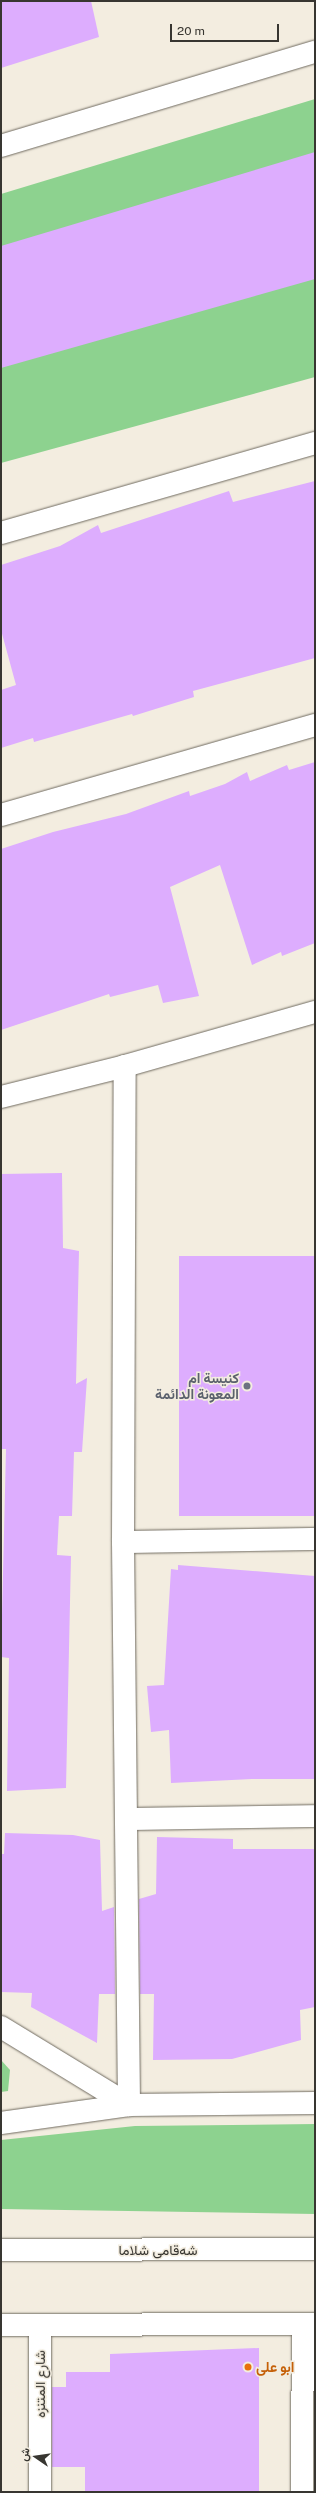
<!DOCTYPE html>
<meta charset="utf-8">
<style>
body{margin:0}
#map{position:relative;width:316px;height:2493px;overflow:hidden;background:#f3ede0;font-family:"Public Sans",Vazirmatn,sans-serif}
div>[style]{position:absolute}
.green>*{inset:0;background:#8dd28f}
.building>*{inset:0;background:#ddadfe;transform-origin:0 0}
.roads{filter:drop-shadow(0 0 1px #706b60) drop-shadow(0 0 1px #706b60)}
.minor>*{height:22px;margin:-11px;padding:0 11px;transform-origin:11px;border-radius:11px;background:#fff}
.secondary>*{height:22px;margin:-11px;padding:0 11px;transform-origin:11px;border-radius:11px;background:#fff}
.dots>*{width:11px;height:11px;translate:-50% -50%;box-sizing:border-box;border:2px solid #f3ede0;border-radius:50%}
span{translate:-50% -50%;white-space:nowrap;text-align:center;line-height:1.15;-webkit-text-stroke:3px #f3ede0;paint-order:stroke}
.worship-label{font-size:14px;color:#5b616d;font-weight:700}
.right{translate:-100% -50%;text-align:right}
.street-label{font-size:14px;color:#383631}
.food-label{font-size:14px;color:#c56008;font-weight:700}
.left{translate:0 -50%;text-align:left}
.frame{position:absolute;inset:0;border:2px solid #383631;pointer-events:none}
.north{position:absolute;left:16px;top:2437px;width:40px;height:40px;-webkit-text-stroke:3px #f3ede0;paint-order:stroke;rotate:283deg;font-size:11px;font-weight:700;line-height:16px;text-align:center;color:#383631}
.north::after{content:'';display:block;margin:auto;width:14px;height:18px;background:#383631;clip-path:polygon(50% 0,100% 100%,50% 72%,0 100%)}
.scale{position:absolute;left:170px;top:24px;width:109px;height:18px;box-sizing:border-box;border:2px solid #383631;border-top:0;padding-left:5px;font-size:12px;line-height:14px;white-space:nowrap;color:#383631;-webkit-text-stroke:3px #f3ede0;paint-order:stroke}
</style>
<div id="map">
<div class="green">
<i style="clip-path:polygon(315px 99px,315px 377px,1px 463px,1px 194px)"></i>
<i style="clip-path:polygon(1px 2060px,10px 2070px,8px 2091px,1px 2092px)"></i>
<i style="clip-path:polygon(315px 2124px,315px 2214px,1px 2209px,1px 2140px,135px 2126px)"></i>
</div>
<div class="building">
<i style="clip-path:polygon(1px 1px,91px 1px,99px 37px,1px 68px)"></i>
<i style="clip-path:polygon(315px 152px,315px 279px,1px 368px,1px 246px)"></i>
<i style="clip-path:polygon(315px 481px,315px 658px,193px 691px,194px 697px,133px 716px,132px 714px,34px 742px,33px 738px,1px 748px,1px 690px,16px 685px,1px 630px,1px 565px,60px 546px,98px 525px,101px 533px,229px 491px,233px 502px)"></i>
<i style="clip-path:polygon(315px 762px,315px 943px,282px 956px,281px 952px,252px 965px,220px 865px,170px 887px,199px 996px,163px 1003px,158px 985px,110px 997px,109px 994px,1px 1030px,1px 849px,53px 832px,126px 814px,189px 791px,190px 796px,225px 784px,247px 772px,250px 781px,287px 765px,289px 770px)"></i>
<i style="clip-path:polygon(62px 1173px,63px 1248px,79px 1251px,76px 1384px,87px 1378px,82px 1452px,74px 1452px,72px 1516px,59px 1516px,57px 1555px,71px 1556px,66px 1788px,7px 1791px,9px 1658px,1px 1657px,6px 1449px,1px 1449px,1px 1174px)"></i>
<i style="left:179px;top:1256px;width:136px;height:260px"></i>
<i style="clip-path:polygon(178px 1565px,315px 1576px,315px 1779px,252px 1779px,171px 1783px,169px 1730px,151px 1732px,147px 1686px,164px 1685px,171px 1569px,178px 1570px)"></i>
<i style="clip-path:polygon(5px 1833px,73px 1835px,100px 1840px,102px 1911px,114px 1907px,115px 1994px,99px 1994px,97px 2043px,31px 2007px,32px 1993px,1px 1992px,1px 1854px,4px 1854px)"></i>
<i style="clip-path:polygon(157px 1837px,233px 1839px,233px 1849px,315px 1849px,315px 2007px,300px 2010px,301px 2040px,232px 2059px,153px 2060px,154px 1994px,140px 1994px,139px 1899px,156px 1894px)"></i>
<i style="clip-path:polygon(259px 2348px,259px 2492px,85px 2492px,85px 2467px,52px 2467px,52px 2387px,66px 2387px,66px 2372px,110px 2372px,110px 2354px)"></i>
</div>
<div class="roads">
<div class="minor">
<i style="left:1px;top:146px;width:328px;rotate:-16.7deg"></i>
<i style="left:1px;top:533px;width:327px;rotate:-16deg"></i>
<i style="left:1px;top:815px;width:327px;rotate:-16deg"></i>
<i style="left:1px;top:1097px;width:128px;rotate:-14deg"></i>
<i style="left:125px;top:1066px;width:198px;rotate:-15.9deg"></i>
<i style="left:123px;top:1542px;width:192px;rotate:-0.9deg"></i>
<i style="left:127px;top:1819px;width:188px;rotate:-0.9deg"></i>
<i style="left:1px;top:2027px;width:150px;rotate:31.4deg"></i>
<i style="left:129px;top:2105px;width:563px;rotate:-90.61deg"></i>
<i style="left:123px;top:1542px;width:476px;rotate:-89.8deg"></i>
<i style="left:1px;top:2123px;width:129px;rotate:-8deg"></i>
<i style="left:129px;top:2105px;width:186px;rotate:-0.6deg"></i>
<i style="left:40px;top:2325px;width:167px;rotate:90deg"></i>
<i style="left:302px;top:2492px;width:168px;rotate:-89.7deg"></i>
</div>
<div class="secondary">
<i style="left:1px;top:2250px;width:314px;rotate:-0.2deg"></i>
<i style="left:1px;top:2325px;width:314px;rotate:-0.2deg"></i>
</div>
</div>
<div class="dots">
<i style="left:247px;top:1386px;background:#6b7280"></i>
<i style="left:248px;top:2367px;background:#e8710a"></i>
</div>
<div class="worship-label">
<span class="right" style="left:239px;top:1386px">كنيسة ام<br>المعونة الدائمة</span>
</div>
<div class="street-label">
<span style="left:158px;top:2250px">شەقامی شلاما</span>
<span style="left:40px;top:2384px;rotate:-90deg">شارع المتنزه</span>
</div>
<div class="food-label">
<span class="left" style="left:256px;top:2367px">ابو علی</span>
</div>
<div class="frame"></div>
<div class="north">ش</div>
<div class="scale">20 m</div>
</div>
